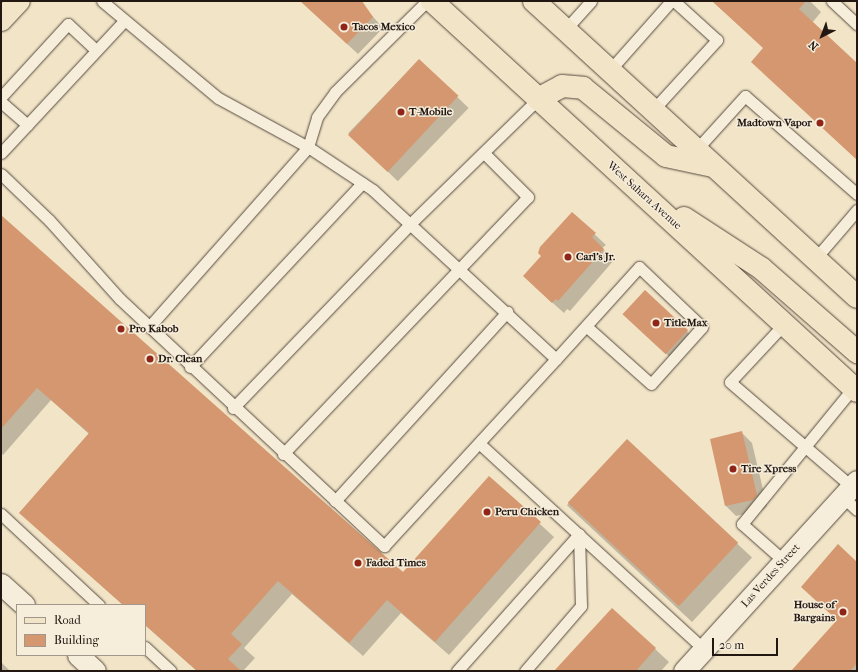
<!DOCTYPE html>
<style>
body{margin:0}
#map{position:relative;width:858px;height:672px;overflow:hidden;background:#f1e4c7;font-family:"IM FELL French Canon",serif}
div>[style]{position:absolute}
.shadow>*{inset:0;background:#0003;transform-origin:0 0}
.building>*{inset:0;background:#d4976f;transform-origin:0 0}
.roads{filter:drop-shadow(0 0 1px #564a3e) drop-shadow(0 0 1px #564a3e)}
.lane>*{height:11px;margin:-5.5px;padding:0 5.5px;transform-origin:5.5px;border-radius:5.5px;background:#f6eddb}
.street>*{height:21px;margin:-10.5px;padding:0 10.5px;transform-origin:10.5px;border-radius:10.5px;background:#f6eddb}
.primary>*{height:22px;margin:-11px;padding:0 11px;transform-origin:11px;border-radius:11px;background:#f1e4c7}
.dots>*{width:11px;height:11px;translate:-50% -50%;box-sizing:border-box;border:2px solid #f6eddb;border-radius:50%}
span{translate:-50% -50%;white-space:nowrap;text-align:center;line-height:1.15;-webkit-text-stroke:3px #f6eddb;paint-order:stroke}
.poi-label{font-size:11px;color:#231711;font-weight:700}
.left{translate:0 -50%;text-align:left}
.right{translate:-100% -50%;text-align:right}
.street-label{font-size:11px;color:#231711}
.frame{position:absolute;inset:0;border:2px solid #231711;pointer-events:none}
.legend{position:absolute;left:16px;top:604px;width:130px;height:52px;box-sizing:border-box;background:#f6eddb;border:1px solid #a2978a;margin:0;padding:5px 7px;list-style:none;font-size:12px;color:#231711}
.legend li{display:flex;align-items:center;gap:8px;height:20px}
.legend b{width:20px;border:1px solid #a2978a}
.north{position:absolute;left:802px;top:16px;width:40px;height:40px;-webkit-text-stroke:3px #f6eddb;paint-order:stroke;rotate:222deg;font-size:11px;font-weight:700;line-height:16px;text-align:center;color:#231711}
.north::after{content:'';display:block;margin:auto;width:14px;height:18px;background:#231711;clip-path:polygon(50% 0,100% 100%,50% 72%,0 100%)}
.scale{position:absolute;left:712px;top:638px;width:66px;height:18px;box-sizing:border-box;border:2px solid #231711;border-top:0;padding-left:5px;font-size:12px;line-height:14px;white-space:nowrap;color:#231711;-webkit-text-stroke:3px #f6eddb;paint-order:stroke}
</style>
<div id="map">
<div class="shadow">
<i style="clip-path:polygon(309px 1px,359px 1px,383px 28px,358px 54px,307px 7px)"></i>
<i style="clip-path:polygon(712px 1px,810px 1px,821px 12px,812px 23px,857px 64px,857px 158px,764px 48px)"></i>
<i style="left:419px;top:60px;width:69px;height:102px;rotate:44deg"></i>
<i style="clip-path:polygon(572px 213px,606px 245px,602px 248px,614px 260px,570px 311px,567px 309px,564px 313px,535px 287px,542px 256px)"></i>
<i style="clip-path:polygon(1px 217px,403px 574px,489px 477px,554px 537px,449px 655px,401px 613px,363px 656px,292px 594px,244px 648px,255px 658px,243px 671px,197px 671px,145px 625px,145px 605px,123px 605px,20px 512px,89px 434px,51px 400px,3px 455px,1px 453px)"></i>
<i style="clip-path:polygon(645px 292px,694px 338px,674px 361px,632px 322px)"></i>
<i style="clip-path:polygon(741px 432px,752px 443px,767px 506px,763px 510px,736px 516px,726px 506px)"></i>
<i style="left:627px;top:441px;width:171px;height:88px;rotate:43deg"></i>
<i style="clip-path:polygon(857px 563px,857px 671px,793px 671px,838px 620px)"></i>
<i style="clip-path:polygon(612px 609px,669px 662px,661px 671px,556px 671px)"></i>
<i style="clip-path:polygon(1px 662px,10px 671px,1px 671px)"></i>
</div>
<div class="building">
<i style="clip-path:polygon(300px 1px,362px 1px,373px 17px,347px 44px)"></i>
<i style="clip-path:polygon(712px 1px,806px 1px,799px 9px,857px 63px,857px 160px,751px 62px,763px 48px)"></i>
<i style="left:419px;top:59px;width:54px;height:104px;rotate:43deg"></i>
<i style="clip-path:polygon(572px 212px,596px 233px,592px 237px,604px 249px,558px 301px,556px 299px,552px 303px,523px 276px,541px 256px,538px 253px,540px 247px)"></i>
<i style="clip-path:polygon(1px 215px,403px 572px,489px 476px,541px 522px,435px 642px,387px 600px,349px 643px,278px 581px,231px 634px,242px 644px,228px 659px,241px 671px,197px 671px,145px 625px,145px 605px,123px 605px,19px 513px,89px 433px,37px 388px,1px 429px)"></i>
<i style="left:645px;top:290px;width:59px;height:33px;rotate:43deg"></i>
<i style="clip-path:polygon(742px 431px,757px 495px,753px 500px,725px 506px,710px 439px)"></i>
<i style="left:627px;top:439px;width:152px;height:87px;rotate:43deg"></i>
<i style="clip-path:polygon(838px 544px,857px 562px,857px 663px,850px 671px,791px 671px,837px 620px,801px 587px)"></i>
<i style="clip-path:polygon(612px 608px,656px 648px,636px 671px,554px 671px)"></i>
</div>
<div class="roads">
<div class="lane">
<i style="left:832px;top:1px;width:34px;rotate:43deg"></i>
<i style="left:565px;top:30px;width:39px;rotate:-48deg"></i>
<i style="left:610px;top:70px;width:92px;rotate:-48.5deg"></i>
<i style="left:1px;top:97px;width:99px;rotate:-47.5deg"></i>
<i style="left:68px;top:24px;width:38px;rotate:43deg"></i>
<i style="left:1px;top:102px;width:35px;rotate:41deg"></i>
<i style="left:653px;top:110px;width:95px;rotate:-47.6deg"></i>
<i style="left:717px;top:40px;width:58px;rotate:-137.8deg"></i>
<i style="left:696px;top:150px;width:73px;rotate:-47.8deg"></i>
<i style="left:745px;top:96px;width:149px;rotate:41.2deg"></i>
<i style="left:1px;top:153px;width:180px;rotate:-47deg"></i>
<i style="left:1px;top:174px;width:66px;rotate:43.8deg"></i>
<i style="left:49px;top:220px;width:106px;rotate:48.1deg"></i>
<i style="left:120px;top:299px;width:362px;rotate:43.1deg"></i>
<i style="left:384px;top:546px;width:254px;rotate:-47.4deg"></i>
<i style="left:556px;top:359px;width:249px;rotate:-137.3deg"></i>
<i style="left:373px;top:190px;width:78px;rotate:-146.5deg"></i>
<i style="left:308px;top:147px;width:102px;rotate:-151.4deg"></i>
<i style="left:218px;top:98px;width:151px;rotate:-140.1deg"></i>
<i style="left:815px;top:259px;width:65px;rotate:-49.4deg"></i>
<i style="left:784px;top:324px;width:79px;rotate:133deg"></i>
<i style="left:730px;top:382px;width:161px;rotate:40.7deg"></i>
<i style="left:149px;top:327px;width:240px;rotate:-48.5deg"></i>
<i style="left:308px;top:147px;width:31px;rotate:-73deg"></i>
<i style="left:317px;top:117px;width:31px;rotate:-54deg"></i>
<i style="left:335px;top:92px;width:129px;rotate:-44.7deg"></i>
<i style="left:556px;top:359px;width:124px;rotate:-47.9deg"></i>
<i style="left:639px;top:267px;width:87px;rotate:43.6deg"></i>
<i style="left:702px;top:327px;width:76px;rotate:131.8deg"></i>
<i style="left:651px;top:384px;width:87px;rotate:-138.3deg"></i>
<i style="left:190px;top:367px;width:252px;rotate:-46.9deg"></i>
<i style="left:233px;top:408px;width:257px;rotate:-46.1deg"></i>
<i style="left:411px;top:223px;width:177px;rotate:-44.3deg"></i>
<i style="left:481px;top:445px;width:302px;rotate:42.5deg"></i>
<i style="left:283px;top:454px;width:355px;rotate:-46.4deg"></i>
<i style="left:528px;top:197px;width:61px;rotate:-135deg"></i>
<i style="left:843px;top:497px;width:19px;rotate:43deg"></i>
<i style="left:335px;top:501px;width:256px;rotate:-47.7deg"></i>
<i style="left:1px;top:514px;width:134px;rotate:42.9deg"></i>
<i style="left:784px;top:561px;width:56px;rotate:-138.6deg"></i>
<i style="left:742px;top:524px;width:176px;rotate:-50.8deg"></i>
<i style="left:145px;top:647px;width:35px;rotate:43deg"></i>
<i style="left:457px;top:671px;width:183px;rotate:-48.3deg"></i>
<i style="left:525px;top:671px;width:86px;rotate:-49.3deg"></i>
<i style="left:581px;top:606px;width:72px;rotate:-91.6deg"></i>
</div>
<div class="street">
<i style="left:1px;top:584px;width:31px;rotate:42deg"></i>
<i style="left:78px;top:655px;width:23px;rotate:43deg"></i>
<i style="left:684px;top:671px;width:257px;rotate:-47.7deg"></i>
</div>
<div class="primary">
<i style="left:432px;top:1px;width:577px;rotate:42.54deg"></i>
<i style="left:534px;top:1px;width:438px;rotate:42.5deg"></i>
<i style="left:1px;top:20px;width:26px;rotate:-47deg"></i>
<i style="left:538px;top:99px;width:27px;rotate:-28deg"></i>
<i style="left:562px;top:86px;width:21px;rotate:5deg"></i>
<i style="left:583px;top:88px;width:107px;rotate:39.3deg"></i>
<i style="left:666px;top:156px;width:48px;rotate:12deg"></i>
<i style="left:684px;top:218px;width:92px;rotate:33deg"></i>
<i style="left:761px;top:268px;width:128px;rotate:41.2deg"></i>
</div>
</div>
<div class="dots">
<i style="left:344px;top:27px;background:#8f2418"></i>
<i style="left:401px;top:112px;background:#8f2418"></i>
<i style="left:820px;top:123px;background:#8f2418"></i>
<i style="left:568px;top:257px;background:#8f2418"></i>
<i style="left:656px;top:323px;background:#8f2418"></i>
<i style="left:121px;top:329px;background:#8f2418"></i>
<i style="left:150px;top:359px;background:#8f2418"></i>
<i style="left:733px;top:469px;background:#8f2418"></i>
<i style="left:487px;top:512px;background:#8f2418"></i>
<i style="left:358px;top:563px;background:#8f2418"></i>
<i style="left:843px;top:612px;background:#8f2418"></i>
</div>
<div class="poi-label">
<span class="left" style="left:352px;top:27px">Tacos Mexico</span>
<span class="left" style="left:409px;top:112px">T-Mobile</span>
<span class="right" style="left:812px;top:123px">Madtown Vapor</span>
<span class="left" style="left:576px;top:257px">Carl's Jr.</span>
<span class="left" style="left:664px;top:323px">TitleMax</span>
<span class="left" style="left:129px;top:329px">Pro Kabob</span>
<span class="left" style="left:158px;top:359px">Dr. Clean</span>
<span class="left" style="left:741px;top:469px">Tire Xpress</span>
<span class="left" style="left:495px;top:512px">Peru Chicken</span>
<span class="left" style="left:366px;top:563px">Faded Times</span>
<span class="right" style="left:835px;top:612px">House of<br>Bargains</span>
</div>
<div class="street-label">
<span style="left:644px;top:196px;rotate:42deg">West Sahara Avenue</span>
<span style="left:771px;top:576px;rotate:-48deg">Las Verdes Street</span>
</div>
<div class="frame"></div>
<ul class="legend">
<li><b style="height:5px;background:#f1e4c7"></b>Road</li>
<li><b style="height:11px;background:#d4976f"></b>Building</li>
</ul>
<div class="north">N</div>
<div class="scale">20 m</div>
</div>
